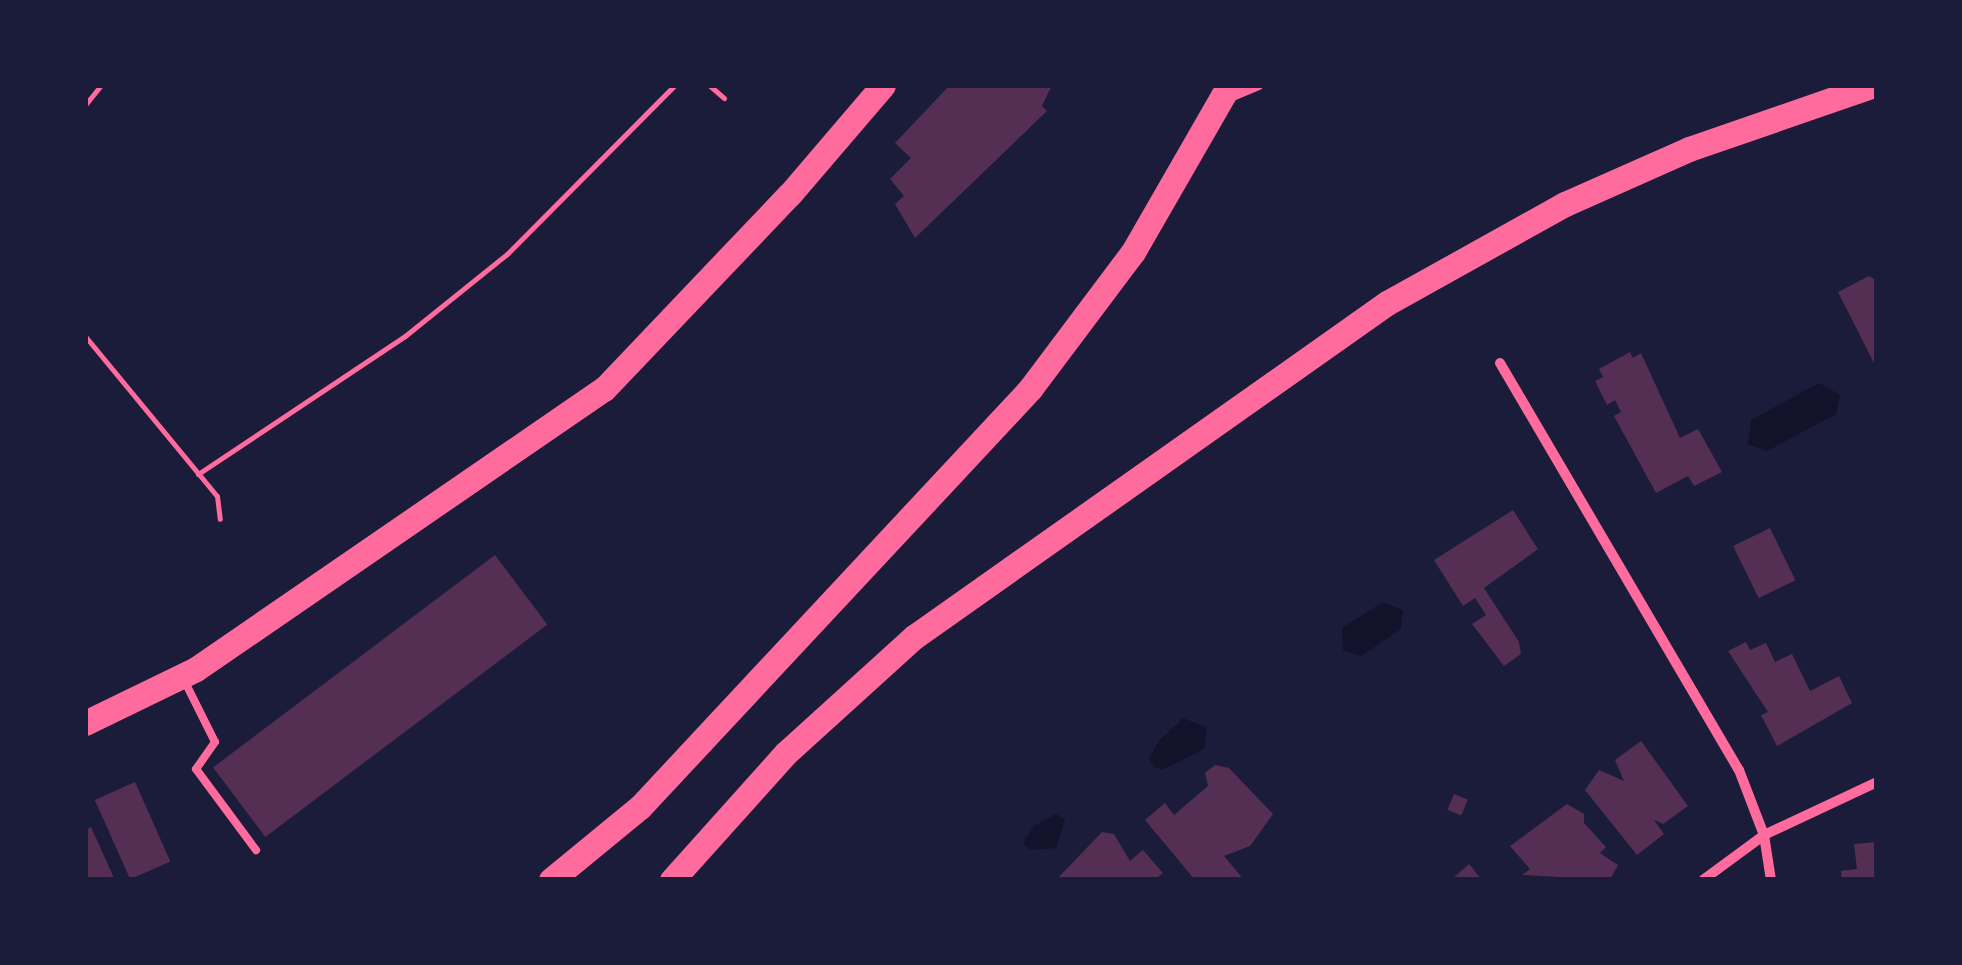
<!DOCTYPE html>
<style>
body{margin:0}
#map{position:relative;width:1962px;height:965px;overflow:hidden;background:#1b1b3a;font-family:Commissioner,sans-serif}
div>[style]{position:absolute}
.water>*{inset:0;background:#12122b}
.building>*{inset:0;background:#542f53;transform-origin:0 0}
.path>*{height:5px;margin:-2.5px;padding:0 2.5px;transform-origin:2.5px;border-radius:2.5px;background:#ff6b9d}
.service>*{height:8px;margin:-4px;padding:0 4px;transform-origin:4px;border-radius:4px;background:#ff6b9d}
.minor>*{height:10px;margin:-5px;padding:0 5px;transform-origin:5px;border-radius:5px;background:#ff6b9d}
.primary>*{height:25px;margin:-12.5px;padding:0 12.5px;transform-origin:12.5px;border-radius:12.5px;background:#ff6b9d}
span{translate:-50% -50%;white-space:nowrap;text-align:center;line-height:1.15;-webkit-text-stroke:8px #1b1b3a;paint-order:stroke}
.frame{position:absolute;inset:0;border:88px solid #1b1b3a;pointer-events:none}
</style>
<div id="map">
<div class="water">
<i style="clip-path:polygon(1819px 383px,1840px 395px,1836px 414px,1767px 451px,1748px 444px,1751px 420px)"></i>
<i style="clip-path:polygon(1383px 602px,1403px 610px,1401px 629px,1361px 656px,1343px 650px,1342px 628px)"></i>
<i style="clip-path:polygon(1183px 718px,1207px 728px,1204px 749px,1162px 770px,1155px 767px,1149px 759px,1158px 742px)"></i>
<i style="clip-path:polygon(1056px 814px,1065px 820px,1056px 848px,1030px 850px,1023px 843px,1034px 826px)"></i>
</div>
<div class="building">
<i style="clip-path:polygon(950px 85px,1052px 85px,1042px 106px,1047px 111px,915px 238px,895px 204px,904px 196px,890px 179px,911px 158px,895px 143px)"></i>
<i style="clip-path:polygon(1869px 276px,1877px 281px,1877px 369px,1838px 292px)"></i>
<i style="clip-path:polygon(1630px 352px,1633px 358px,1641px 353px,1680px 438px,1698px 429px,1722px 472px,1694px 486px,1688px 476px,1656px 493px,1614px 416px,1621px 412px,1615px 400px,1607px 405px,1595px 381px,1603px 377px,1599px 369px)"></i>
<i style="clip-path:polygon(1513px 510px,1538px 549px,1484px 588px,1519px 642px,1521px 654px,1504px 666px,1472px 624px,1486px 615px,1475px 598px,1463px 606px,1434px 560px)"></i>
<i style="left:1770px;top:528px;width:58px;height:41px;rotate:64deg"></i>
<i style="left:495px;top:555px;width:87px;height:353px;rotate:53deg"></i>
<i style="clip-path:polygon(1746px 642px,1750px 650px,1766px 643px,1775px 662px,1792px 654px,1810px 691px,1839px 676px,1852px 703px,1777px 746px,1761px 715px,1768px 712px,1728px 651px)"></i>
<i style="clip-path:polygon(1641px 741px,1688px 806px,1663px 824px,1654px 820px,1664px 834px,1637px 855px,1585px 790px,1599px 770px,1624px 781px,1615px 760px)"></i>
<i style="clip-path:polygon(1215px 765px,1229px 768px,1273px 814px,1250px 846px,1224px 856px,1244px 880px,1195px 880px,1145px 820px,1165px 803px,1174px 815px,1208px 786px,1205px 773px)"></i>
<i style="left:135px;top:782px;width:87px;height:44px;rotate:66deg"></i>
<i style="left:1454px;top:794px;width:15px;height:17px;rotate:23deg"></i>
<i style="clip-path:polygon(1567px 804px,1584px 814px,1584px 823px,1606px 847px,1600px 853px,1618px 865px,1610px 880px,1522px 875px,1530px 869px,1510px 846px)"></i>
<i style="clip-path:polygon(91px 827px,114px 878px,110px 880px,85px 880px,85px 830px)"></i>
<i style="clip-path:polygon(1102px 832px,1114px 834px,1130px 861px,1143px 850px,1163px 873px,1155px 880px,1056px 880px)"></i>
<i style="clip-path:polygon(1877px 842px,1877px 880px,1842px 880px,1841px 871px,1857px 869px,1854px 844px)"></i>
<i style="clip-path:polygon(1469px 864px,1482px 880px,1451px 880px)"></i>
</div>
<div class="path">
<i style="left:709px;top:85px;width:20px;rotate:41deg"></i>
<i style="left:85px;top:105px;width:26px;rotate:-51deg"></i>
<i style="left:85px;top:336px;width:207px;rotate:50.5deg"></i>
<i style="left:217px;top:496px;width:23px;rotate:83deg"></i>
<i style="left:198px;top:474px;width:249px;rotate:-33.7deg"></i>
<i style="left:405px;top:336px;width:131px;rotate:-38.8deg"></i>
<i style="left:507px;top:254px;width:238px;rotate:-45.2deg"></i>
</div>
<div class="service">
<i style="left:184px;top:680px;width:69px;rotate:63.4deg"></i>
<i style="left:215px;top:742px;width:33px;rotate:125deg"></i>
<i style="left:196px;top:769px;width:101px;rotate:53.5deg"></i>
</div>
<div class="minor">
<i style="left:1228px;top:98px;width:33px;rotate:-23deg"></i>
<i style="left:1500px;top:363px;width:472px;rotate:59.6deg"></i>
<i style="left:1739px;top:770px;width:70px;rotate:69deg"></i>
<i style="left:1764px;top:835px;width:46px;rotate:81.2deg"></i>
<i style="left:1703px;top:880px;width:76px;rotate:-36.4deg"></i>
<i style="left:1764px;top:835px;width:125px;rotate:-25.1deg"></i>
</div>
<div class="primary">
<i style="left:85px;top:723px;width:123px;rotate:-25.9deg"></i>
<i style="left:196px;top:669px;width:495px;rotate:-34.5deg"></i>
<i style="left:604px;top:389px;width:269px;rotate:-46.4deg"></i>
<i style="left:790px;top:194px;width:143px;rotate:-49.5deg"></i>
<i style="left:551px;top:880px;width:115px;rotate:-39.4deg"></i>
<i style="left:640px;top:807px;width:572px;rotate:-46.98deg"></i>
<i style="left:1030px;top:389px;width:171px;rotate:-53.1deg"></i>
<i style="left:1133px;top:252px;width:193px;rotate:-60.1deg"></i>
<i style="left:672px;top:880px;width:171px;rotate:-48.1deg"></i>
<i style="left:786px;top:753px;width:173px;rotate:-42.2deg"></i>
<i style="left:914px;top:637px;width:579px;rotate:-35.23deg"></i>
<i style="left:1387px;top:303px;width:204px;rotate:-29.1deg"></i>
<i style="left:1565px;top:204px;width:136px;rotate:-23.9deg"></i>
<i style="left:1689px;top:149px;width:196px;rotate:-19.1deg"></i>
</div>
<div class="frame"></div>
</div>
